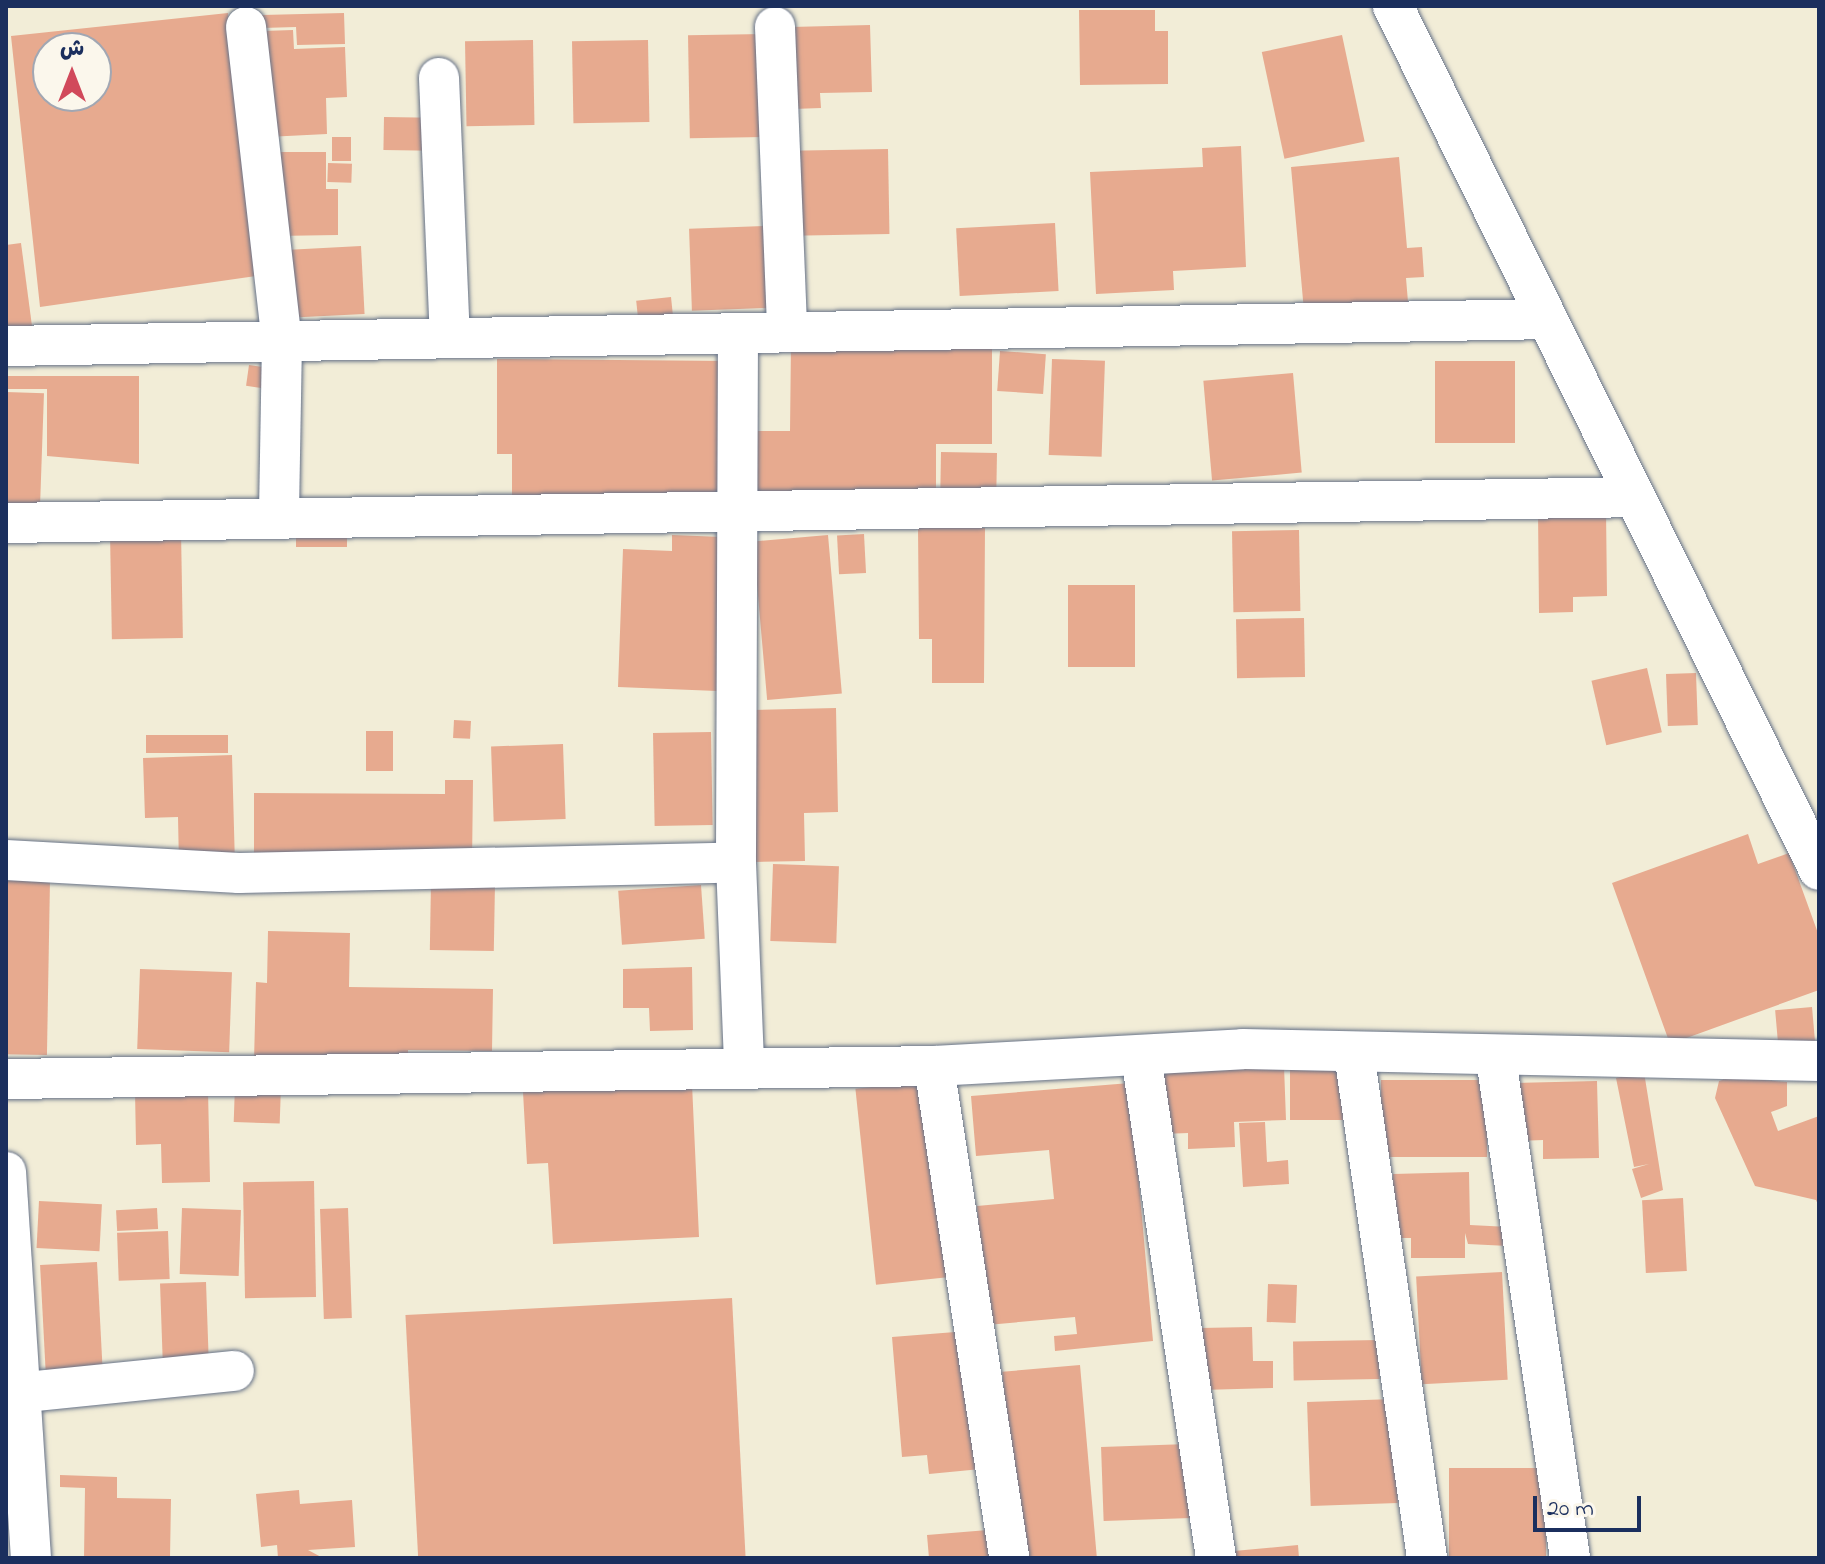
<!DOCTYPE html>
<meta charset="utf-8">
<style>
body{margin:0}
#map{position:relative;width:1825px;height:1564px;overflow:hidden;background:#f2edd7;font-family:"Indie Flower","Playpen Sans Arabic",sans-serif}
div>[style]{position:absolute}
.building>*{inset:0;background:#e7aa8f;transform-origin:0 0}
.roads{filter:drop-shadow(0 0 2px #667288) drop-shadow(0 0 2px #667288)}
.minor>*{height:40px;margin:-20px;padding:0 20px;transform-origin:20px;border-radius:20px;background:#fff}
span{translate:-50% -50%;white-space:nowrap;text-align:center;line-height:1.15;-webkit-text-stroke:6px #fbf7ec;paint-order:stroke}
.frame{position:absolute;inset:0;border:8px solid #1b2f5e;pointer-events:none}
.north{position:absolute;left:32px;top:32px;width:80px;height:80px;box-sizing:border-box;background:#fbf7ec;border:2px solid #a1a7b3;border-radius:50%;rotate:0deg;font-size:22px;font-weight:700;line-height:32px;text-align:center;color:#1b2f5e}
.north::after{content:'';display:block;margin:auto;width:28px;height:36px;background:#d1495b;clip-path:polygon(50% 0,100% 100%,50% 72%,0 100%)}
.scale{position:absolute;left:1533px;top:1496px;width:108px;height:36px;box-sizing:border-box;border:4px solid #1b2f5e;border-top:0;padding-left:10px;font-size:24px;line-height:28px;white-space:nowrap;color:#1b2f5e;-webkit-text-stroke:6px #fbf7ec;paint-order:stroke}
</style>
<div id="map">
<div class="building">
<i style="clip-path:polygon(1079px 10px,1155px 10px,1155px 31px,1168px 31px,1168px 84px,1080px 85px)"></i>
<i style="clip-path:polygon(evenodd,228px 13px,256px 276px,40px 307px,11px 36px,228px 13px,48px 48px,96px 48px,96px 96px,48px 96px,48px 48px)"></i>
<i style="clip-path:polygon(344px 13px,345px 44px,297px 45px,296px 27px,262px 28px,262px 15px)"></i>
<i style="clip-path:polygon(870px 25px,872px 92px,820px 93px,821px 108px,793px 109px,791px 27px)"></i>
<i style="clip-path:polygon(293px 30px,294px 49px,345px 47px,347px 97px,326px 98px,327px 134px,267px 137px,263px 31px)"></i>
<i style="left:766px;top:34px;width:103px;height:78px;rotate:89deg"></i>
<i style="left:1342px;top:35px;width:109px;height:82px;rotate:78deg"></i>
<i style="left:533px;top:40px;width:85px;height:68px;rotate:89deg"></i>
<i style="left:648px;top:40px;width:82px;height:76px;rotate:89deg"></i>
<i style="left:384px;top:117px;width:49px;height:33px;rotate:1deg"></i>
<i style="left:332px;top:137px;width:19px;height:24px"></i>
<i style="clip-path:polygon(1241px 146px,1246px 267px,1173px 271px,1174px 290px,1096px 294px,1090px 172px,1203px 167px,1202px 148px)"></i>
<i style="left:888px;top:149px;width:85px;height:97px;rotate:89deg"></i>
<i style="clip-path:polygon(273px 152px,326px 152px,326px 189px,338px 189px,338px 235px,275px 236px)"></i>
<i style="clip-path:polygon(1399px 157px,1407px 248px,1422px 247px,1424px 277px,1406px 278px,1408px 302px,1304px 311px,1291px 167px)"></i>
<i style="left:328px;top:163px;width:24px;height:19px;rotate:2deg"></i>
<i style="left:1055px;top:223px;width:68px;height:99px;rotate:87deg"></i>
<i style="left:766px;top:226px;width:82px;height:77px;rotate:88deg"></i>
<i style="clip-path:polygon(21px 243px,32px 326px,6px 330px,6px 245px)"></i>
<i style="left:361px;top:246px;width:68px;height:71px;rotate:87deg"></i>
<i style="left:671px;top:297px;width:18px;height:35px;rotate:84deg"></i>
<i style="clip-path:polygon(791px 344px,992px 345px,992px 444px,936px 444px,936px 497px,749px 492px,749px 431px,790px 431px)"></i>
<i style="left:1000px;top:351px;width:46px;height:40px;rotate:4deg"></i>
<i style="clip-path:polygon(497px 359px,727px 361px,722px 504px,512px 499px,512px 454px,497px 454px)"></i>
<i style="left:1052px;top:359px;width:53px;height:96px;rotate:2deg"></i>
<i style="left:1435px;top:361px;width:80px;height:82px"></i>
<i style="left:249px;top:365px;width:21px;height:21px;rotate:8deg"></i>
<i style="left:1293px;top:373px;width:100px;height:90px;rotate:85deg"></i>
<i style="clip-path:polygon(6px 376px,139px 376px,139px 464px,47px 456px,47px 389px,6px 389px)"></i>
<i style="left:6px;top:392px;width:38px;height:116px;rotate:2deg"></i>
<i style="left:941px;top:452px;width:56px;height:51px;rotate:1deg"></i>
<i style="clip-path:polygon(1606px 510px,1607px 596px,1573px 597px,1573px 612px,1539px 613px,1538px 511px)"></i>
<i style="left:296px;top:527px;width:51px;height:20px"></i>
<i style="clip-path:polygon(918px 528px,985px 528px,984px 683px,932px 683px,932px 639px,919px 639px)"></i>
<i style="left:1299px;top:530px;width:81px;height:67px;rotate:89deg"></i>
<i style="left:181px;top:531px;width:107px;height:71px;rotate:89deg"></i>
<i style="left:864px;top:534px;width:39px;height:27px;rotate:87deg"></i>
<i style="clip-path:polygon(672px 535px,722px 537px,717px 691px,618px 687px,623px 549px,672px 551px)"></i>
<i style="left:828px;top:535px;width:159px;height:75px;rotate:85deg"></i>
<i style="left:1068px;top:585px;width:67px;height:82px"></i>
<i style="left:1304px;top:618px;width:59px;height:68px;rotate:89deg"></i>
<i style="left:1647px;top:668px;width:66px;height:57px;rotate:77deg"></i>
<i style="left:1696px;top:673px;width:52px;height:30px;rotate:88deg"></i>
<i style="clip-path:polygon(836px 708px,838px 812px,804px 813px,805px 861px,754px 862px,751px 710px)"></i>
<i style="left:454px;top:720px;width:17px;height:18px;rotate:3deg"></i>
<i style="left:366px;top:731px;width:27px;height:40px"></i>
<i style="left:711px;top:732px;width:93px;height:58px;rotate:89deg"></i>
<i style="left:228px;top:735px;width:18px;height:82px;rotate:90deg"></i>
<i style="left:563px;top:744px;width:75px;height:72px;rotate:88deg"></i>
<i style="clip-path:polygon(232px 755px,235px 865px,179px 866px,178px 817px,145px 818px,143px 758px)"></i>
<i style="clip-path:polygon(445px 780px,473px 780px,472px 865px,254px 853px,254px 793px,445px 794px)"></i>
<i style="clip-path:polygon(1748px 834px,1758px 864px,1789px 853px,1819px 936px,1819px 990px,1670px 1044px,1612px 883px)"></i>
<i style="left:773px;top:864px;width:66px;height:77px;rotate:2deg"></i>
<i style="left:50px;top:880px;width:175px;height:44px;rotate:91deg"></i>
<i style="left:431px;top:882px;width:64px;height:68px;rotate:1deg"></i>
<i style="left:701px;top:885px;width:54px;height:83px;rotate:86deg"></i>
<i style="clip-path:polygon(268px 931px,350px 933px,349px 987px,493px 989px,492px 1051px,408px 1050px,408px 1064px,254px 1061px,256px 982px,267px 983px)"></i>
<i style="clip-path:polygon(692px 967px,693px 1030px,650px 1031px,649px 1008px,623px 1008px,623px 969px)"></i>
<i style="left:140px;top:969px;width:92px;height:80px;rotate:2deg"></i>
<i style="left:1812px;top:1007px;width:34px;height:37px;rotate:85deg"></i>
<i style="clip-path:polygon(1284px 1066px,1286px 1120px,1234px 1122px,1235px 1147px,1188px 1149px,1188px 1133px,1163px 1134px,1161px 1069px)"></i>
<i style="left:1290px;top:1067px;width:55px;height:53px"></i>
<i style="clip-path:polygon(1644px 1072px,1663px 1190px,1641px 1198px,1632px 1169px,1649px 1164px,1634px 1167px,1616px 1078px)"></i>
<i style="clip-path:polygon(1731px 1077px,1787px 1082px,1787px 1106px,1771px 1112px,1778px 1131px,1819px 1116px,1819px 1207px,1816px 1200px,1755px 1186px,1715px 1098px,1719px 1081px)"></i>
<i style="left:1381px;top:1080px;width:106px;height:77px"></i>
<i style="left:929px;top:1081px;width:197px;height:74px;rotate:84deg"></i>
<i style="clip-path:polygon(1597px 1081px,1599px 1158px,1543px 1159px,1543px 1140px,1517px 1141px,1515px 1083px)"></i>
<i style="clip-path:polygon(1130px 1083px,1153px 1341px,1055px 1351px,1054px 1336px,1077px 1334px,1075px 1317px,987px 1325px,977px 1206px,1054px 1199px,1049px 1150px,976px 1156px,971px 1096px)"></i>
<i style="clip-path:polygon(692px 1084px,699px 1237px,553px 1244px,548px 1163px,527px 1164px,523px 1092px)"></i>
<i style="left:235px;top:1085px;width:46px;height:37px;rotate:2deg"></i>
<i style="clip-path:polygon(208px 1090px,210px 1182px,162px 1183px,161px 1144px,136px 1145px,135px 1091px)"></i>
<i style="clip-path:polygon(1265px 1122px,1267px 1162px,1288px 1160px,1289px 1184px,1243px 1187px,1239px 1123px)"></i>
<i style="clip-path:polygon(1469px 1172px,1470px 1225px,1509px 1227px,1508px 1246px,1468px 1244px,1465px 1233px,1465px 1258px,1411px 1258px,1411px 1238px,1394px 1238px,1393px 1174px)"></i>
<i style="left:314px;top:1181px;width:116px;height:71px;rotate:89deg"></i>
<i style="left:1683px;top:1198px;width:73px;height:41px;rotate:87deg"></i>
<i style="left:39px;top:1201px;width:63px;height:47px;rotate:3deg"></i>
<i style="left:157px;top:1208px;width:21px;height:41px;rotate:87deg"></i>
<i style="left:182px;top:1208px;width:59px;height:66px;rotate:2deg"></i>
<i style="left:348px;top:1208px;width:110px;height:28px;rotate:88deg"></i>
<i style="left:168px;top:1231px;width:48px;height:51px;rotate:88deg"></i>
<i style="left:97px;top:1262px;width:111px;height:57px;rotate:87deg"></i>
<i style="left:1502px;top:1272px;width:108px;height:86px;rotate:87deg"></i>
<i style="left:206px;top:1282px;width:87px;height:46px;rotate:88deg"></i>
<i style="left:1268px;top:1284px;width:29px;height:38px;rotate:2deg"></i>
<i style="left:732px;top:1298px;width:260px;height:327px;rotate:87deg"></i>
<i style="clip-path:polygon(1252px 1327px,1253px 1361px,1273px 1361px,1273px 1388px,1202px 1390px,1200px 1328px)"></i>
<i style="clip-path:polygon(968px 1331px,981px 1469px,929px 1474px,927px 1455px,902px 1457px,892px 1337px)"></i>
<i style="left:1379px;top:1340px;width:39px;height:86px;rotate:89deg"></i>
<i style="left:1080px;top:1365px;width:194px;height:78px;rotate:85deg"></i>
<i style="left:1394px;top:1399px;width:104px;height:87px;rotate:88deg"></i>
<i style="left:1188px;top:1444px;width:74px;height:87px;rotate:88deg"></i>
<i style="left:1449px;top:1468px;width:97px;height:90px"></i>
<i style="clip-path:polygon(60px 1475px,117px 1477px,117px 1498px,171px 1499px,170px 1558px,84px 1558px,85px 1488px,60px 1487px)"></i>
<i style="clip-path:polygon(299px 1490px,300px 1504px,352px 1500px,355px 1547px,308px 1550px,323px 1558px,278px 1558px,277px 1545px,261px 1547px,256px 1494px)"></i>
<i style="clip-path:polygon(1000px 1529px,1002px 1558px,929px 1558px,927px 1535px)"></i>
<i style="clip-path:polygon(1298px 1545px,1299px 1558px,1234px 1558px,1234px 1551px)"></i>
</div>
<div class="roads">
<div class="minor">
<i style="left:1393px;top:6px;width:963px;rotate:63.75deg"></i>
<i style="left:246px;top:27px;width:316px;rotate:83.5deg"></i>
<i style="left:282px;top:341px;width:178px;rotate:91deg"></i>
<i style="left:775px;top:27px;width:305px;rotate:87.7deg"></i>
<i style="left:439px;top:78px;width:260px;rotate:87.6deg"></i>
<i style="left:738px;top:333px;width:530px;rotate:90.22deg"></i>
<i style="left:736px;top:863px;width:203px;rotate:87.7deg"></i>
<i style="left:6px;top:346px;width:1541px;rotate:-1deg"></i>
<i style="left:6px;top:523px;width:1629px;rotate:-0.91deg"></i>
<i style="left:6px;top:860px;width:233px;rotate:3.2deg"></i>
<i style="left:239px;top:873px;width:497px;rotate:-1.2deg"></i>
<i style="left:1354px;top:1053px;width:510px;rotate:81.77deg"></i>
<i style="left:1141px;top:1056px;width:508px;rotate:81.5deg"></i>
<i style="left:1496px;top:1059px;width:504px;rotate:81.56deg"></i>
<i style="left:934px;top:1066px;width:498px;rotate:81.3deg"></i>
<i style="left:6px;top:1079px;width:928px;rotate:-0.8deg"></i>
<i style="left:934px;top:1066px;width:309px;rotate:-3.1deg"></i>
<i style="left:1243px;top:1049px;width:576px;rotate:1.19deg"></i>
<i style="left:6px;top:1172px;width:387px;rotate:86.3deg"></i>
<i style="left:6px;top:1394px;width:229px;rotate:-5.8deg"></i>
</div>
</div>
<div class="frame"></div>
<div class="north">ش</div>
<div class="scale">20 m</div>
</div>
